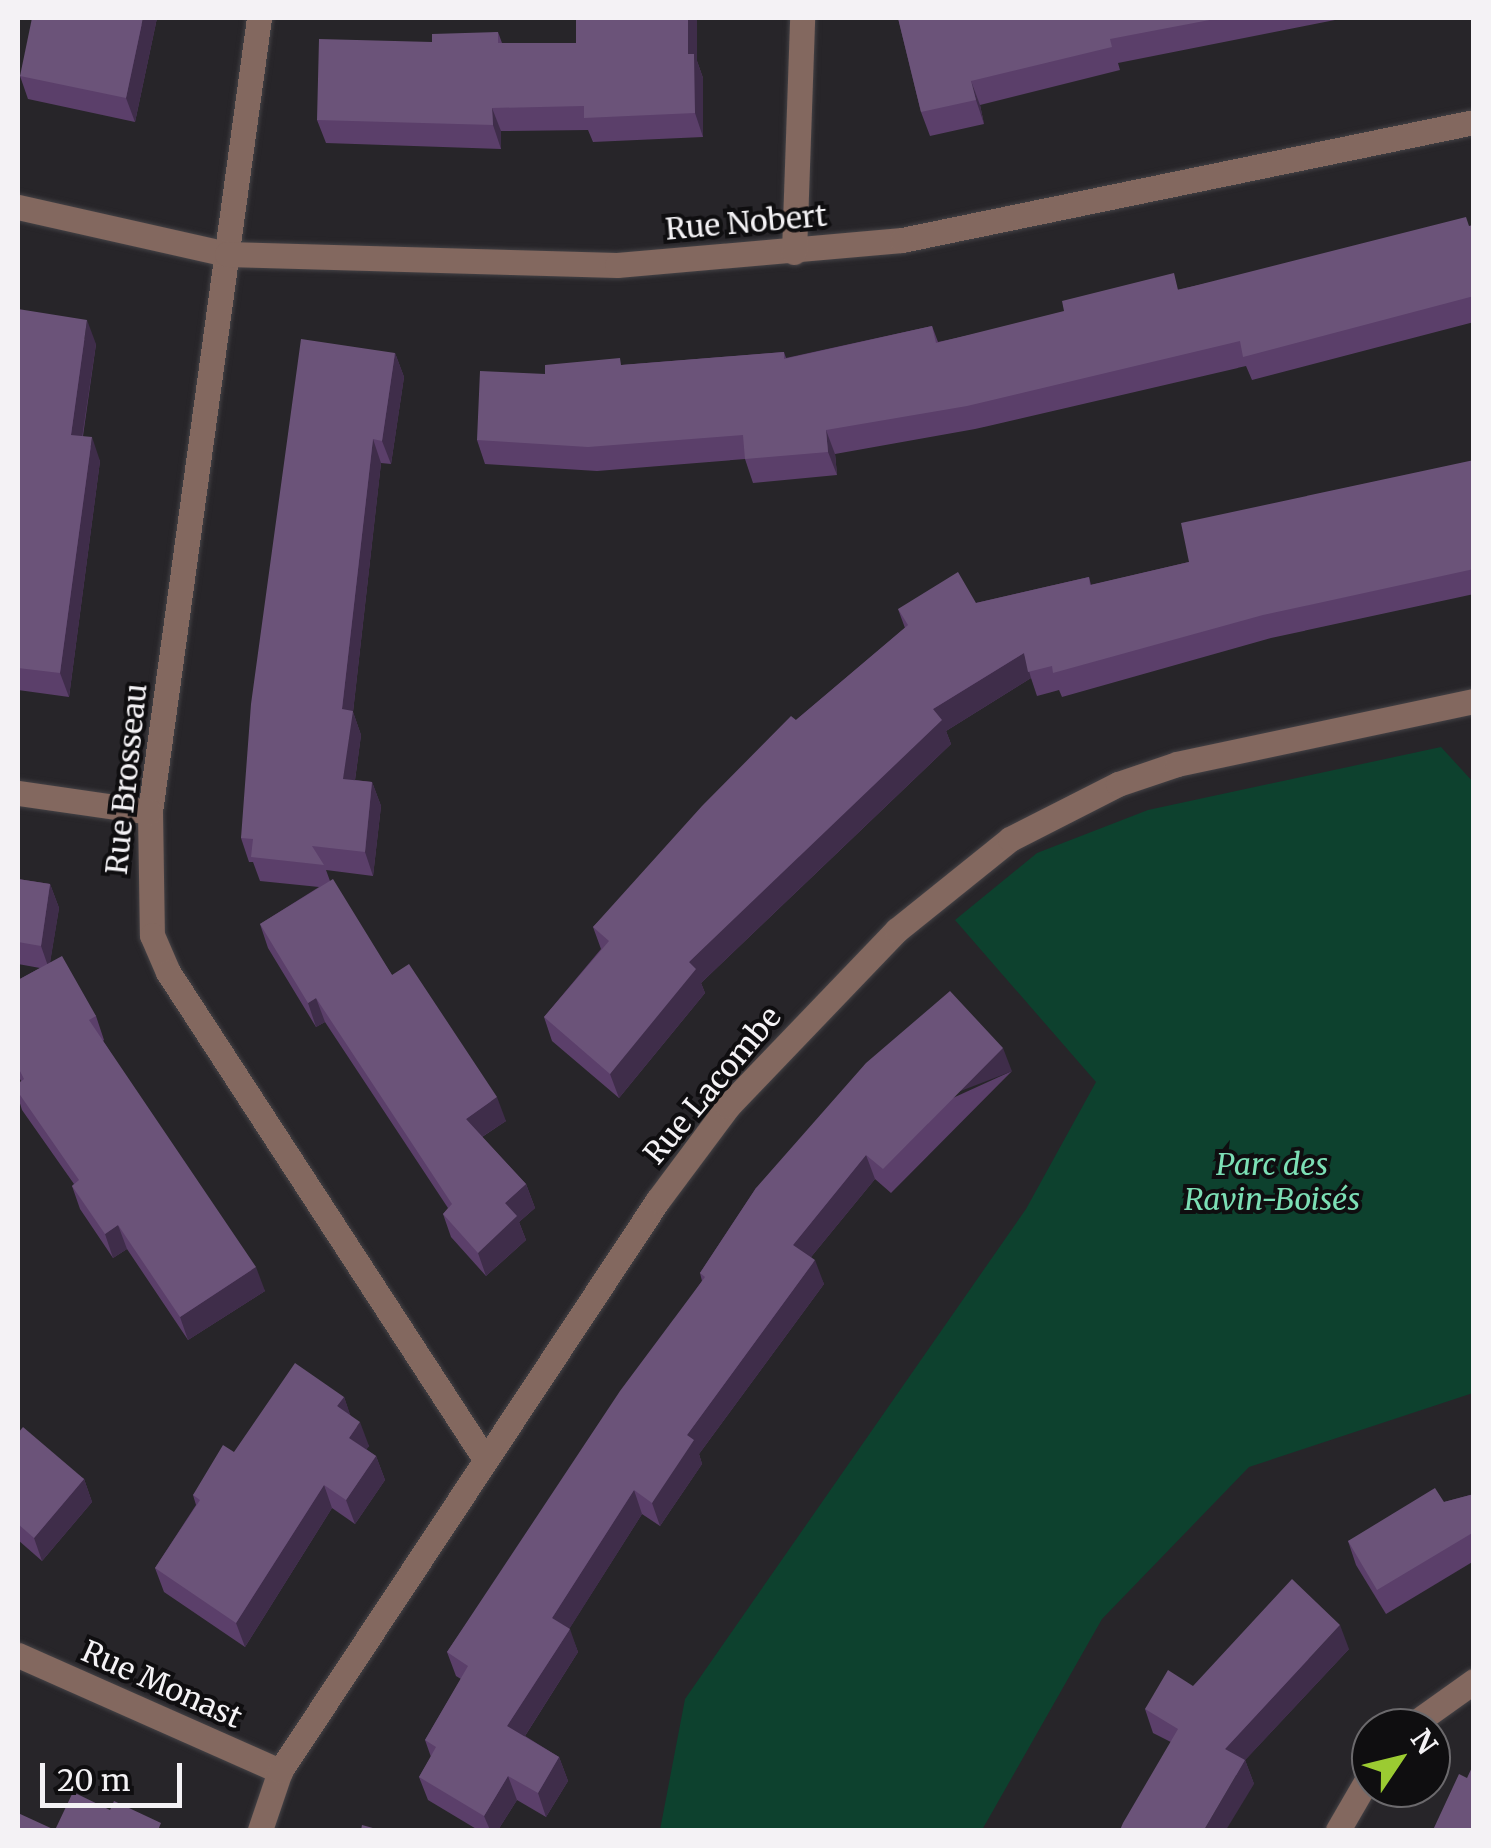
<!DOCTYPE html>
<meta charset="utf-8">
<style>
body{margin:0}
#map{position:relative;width:1491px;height:1848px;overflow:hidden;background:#272529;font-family:Merriweather,serif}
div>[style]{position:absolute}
.green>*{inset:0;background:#0d412e}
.roads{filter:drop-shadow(0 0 2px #444246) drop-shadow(0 0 2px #444246)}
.street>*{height:25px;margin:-12.5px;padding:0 12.5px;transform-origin:12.5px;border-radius:12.5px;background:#83685f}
.wall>*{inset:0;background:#5b3f6a}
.shaded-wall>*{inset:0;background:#3f2d4a;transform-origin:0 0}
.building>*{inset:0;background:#6b5379}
span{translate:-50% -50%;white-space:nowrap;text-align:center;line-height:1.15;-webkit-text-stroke:8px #0f0e10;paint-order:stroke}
.street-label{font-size:30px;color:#f4f2f5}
.park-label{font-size:30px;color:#7cdfb5;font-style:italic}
.frame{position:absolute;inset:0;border:20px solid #f4f2f5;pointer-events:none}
.north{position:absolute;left:1351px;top:1708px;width:100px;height:100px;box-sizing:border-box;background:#0f0e10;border:2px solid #6b696c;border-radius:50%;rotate:55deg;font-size:28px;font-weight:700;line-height:40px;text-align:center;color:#f4f2f5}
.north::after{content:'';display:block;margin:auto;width:35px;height:45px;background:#9bcb32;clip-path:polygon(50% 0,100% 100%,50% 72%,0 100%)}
.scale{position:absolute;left:40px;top:1763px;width:142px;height:45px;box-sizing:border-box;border:5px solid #f4f2f5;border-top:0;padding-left:12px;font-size:30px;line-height:35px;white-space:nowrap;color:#f4f2f5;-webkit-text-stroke:8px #0f0e10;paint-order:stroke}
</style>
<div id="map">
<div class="green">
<i style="clip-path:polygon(1441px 747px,1474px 783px,1473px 1393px,1249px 1467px,1102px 1619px,982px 1830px,660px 1830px,685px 1699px,1026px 1209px,1096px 1082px,955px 920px,1037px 853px,1148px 810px)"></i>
</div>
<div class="roads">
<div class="street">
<i style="left:259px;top:18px;width:801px;rotate:97.82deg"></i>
<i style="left:150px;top:812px;width:123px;rotate:89.1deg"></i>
<i style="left:152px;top:935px;width:40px;rotate:66.6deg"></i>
<i style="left:168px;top:972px;width:577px;rotate:56.94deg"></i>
<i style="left:18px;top:207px;width:214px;rotate:12.7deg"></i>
<i style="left:227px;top:254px;width:390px;rotate:1.6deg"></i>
<i style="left:617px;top:265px;width:286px;rotate:-5deg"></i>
<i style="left:902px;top:240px;width:584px;rotate:-11.66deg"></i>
<i style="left:794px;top:252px;width:234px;rotate:-88deg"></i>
<i style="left:18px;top:793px;width:133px;rotate:8.2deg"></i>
<i style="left:18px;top:1655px;width:287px;rotate:23.9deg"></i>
<i style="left:1408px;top:1728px;width:81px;rotate:-35.5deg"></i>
<i style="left:260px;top:1830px;width:62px;rotate:-71.3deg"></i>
<i style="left:280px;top:1771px;width:685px;rotate:-56.5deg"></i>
<i style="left:658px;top:1200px;width:117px;rotate:-53.3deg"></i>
<i style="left:728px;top:1106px;width:244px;rotate:-46.2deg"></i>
<i style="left:897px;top:930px;width:145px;rotate:-38.8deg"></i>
<i style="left:1010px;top:839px;width:121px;rotate:-27deg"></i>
<i style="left:1118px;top:784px;width:62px;rotate:-18.7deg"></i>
<i style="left:1177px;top:764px;width:304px;rotate:-12deg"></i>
<i style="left:1338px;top:1830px;width:66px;rotate:-59.9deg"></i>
</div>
</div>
<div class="wall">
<i style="clip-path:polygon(157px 18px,135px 122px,28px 99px,20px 76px)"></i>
<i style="clip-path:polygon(576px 18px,697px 18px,697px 61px,703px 78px,703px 137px,593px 142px,588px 130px,501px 131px,501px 149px,326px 143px,317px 120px,432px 42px,498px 32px,502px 43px,576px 43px)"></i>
<i style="clip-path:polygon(898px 18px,1339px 18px,1340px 19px,1118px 63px,1120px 70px,980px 105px,984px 124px,930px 136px,921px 112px)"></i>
<i style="clip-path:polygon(1474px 225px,1474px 322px,1252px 380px,1246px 366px,975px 429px,835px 454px,837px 475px,753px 483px,745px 459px,597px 471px,485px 464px,477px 440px,545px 374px,622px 365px,784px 352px,786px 358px,932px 326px,938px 342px)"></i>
<i style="clip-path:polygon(18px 309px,96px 344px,83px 436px,100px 461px,69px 697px,18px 690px)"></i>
<i style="clip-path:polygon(395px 353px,404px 377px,391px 464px,381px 463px,353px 712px,361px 735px,355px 780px,372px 782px,381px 806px,373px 876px,326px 870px,330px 881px,392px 975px,506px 1121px,482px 1137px,526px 1184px,535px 1208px,519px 1222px,526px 1240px,486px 1276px,451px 1237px,443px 1214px,448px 1208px,325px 1022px,316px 1027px,268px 948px,260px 924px,319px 887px,260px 881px,253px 862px,249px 862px,241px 838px)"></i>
<i style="clip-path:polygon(1474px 460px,1474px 594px,1271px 638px,1062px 697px,1059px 690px,1037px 696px,1031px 678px,946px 731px,951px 744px,701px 983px,705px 993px,619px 1098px,552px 1041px,544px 1017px,601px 949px,593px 927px,796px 720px,905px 628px,898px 609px,976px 603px,1089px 577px,1091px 585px,1189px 562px)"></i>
<i style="clip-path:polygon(18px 879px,50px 884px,59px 908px,50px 962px,96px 1016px,104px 1040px,103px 1041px,265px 1291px,188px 1340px,127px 1249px,113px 1258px,80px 1209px,72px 1186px,74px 1184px,22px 1110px,18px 1097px,18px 1084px,21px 1081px,18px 1075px,18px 980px,40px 968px,18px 964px)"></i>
<i style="clip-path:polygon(1012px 1071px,891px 1193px,875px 1179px,811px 1257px,824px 1284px,699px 1454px,702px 1464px,660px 1526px,642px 1514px,569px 1629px,578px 1652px,525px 1736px,559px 1757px,568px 1781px,546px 1817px,517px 1800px,498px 1830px,478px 1830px,428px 1800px,419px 1777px,431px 1757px,425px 1740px,461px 1679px,456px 1676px,447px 1652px,702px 1281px,700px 1273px,756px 1188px)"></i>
<i style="clip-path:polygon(344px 1397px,350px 1415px,369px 1446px,366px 1449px,376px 1456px,385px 1480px,355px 1524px,332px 1508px,245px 1647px,164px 1592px,155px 1568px,196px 1505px,193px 1495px,234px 1452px)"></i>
<i style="clip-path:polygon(18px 1433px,84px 1479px,92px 1502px,42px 1561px,18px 1540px)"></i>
<i style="clip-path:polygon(1474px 1494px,1474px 1561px,1386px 1614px,1356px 1565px,1348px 1541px,1444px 1502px)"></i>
<i style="clip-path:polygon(1349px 1649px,1245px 1760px,1254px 1784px,1153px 1733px,1145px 1709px,1193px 1686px)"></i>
</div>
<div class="shaded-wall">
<i style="clip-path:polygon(143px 18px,157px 18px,135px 122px,126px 98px)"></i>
<i style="clip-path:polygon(688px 18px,697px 18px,697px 61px,703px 78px,703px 137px,695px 113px,688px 54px)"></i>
<i style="clip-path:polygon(971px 81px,980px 105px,984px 124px,976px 100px)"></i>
<i style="clip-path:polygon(492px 108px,501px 131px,501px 149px,493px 125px)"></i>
<i style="clip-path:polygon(87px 320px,96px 344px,79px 458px,71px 435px)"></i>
<i style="clip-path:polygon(395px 353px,404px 377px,391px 464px,382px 441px)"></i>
<i style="clip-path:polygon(826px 430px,835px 454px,837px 475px,828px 452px)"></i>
<i style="clip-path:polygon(92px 437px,100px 461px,69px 697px,60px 673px)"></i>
<i style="clip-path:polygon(373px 439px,381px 463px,353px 712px,361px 735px,352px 802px,343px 779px,342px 709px)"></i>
<i style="clip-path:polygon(1024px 653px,1031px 678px,946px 731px,951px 744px,701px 983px,705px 993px,619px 1098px,610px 1074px,689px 962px,933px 709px)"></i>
<i style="clip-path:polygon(372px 782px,381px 806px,373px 876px,365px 852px)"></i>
<i style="clip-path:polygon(50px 884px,59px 908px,49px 969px,41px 946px)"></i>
<i style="clip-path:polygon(316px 998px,325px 1022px,316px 1027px,308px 1003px)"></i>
<i style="left:1003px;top:1048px;width:25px;height:170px;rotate:69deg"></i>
<i style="clip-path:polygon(497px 1097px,506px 1121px,474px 1142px,466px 1119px)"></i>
<i style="clip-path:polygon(866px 1155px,875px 1179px,802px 1268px,793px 1245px)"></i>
<i style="clip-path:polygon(526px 1184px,535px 1208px,519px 1222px,526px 1240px,486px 1276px,478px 1253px,505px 1203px)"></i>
<i style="clip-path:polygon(118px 1225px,127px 1249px,113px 1258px,105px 1234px)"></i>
<i style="clip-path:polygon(815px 1260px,824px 1284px,699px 1454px,702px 1464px,660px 1526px,652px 1503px,687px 1435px)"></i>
<i style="clip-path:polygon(256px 1267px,265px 1291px,188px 1340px,180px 1317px)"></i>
<i style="clip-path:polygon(344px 1397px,352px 1420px,337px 1406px)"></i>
<i style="clip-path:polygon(360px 1422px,369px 1446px,358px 1462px,349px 1438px)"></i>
<i style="clip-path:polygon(376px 1456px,385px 1480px,355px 1524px,346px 1500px)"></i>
<i style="clip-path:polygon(84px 1479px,92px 1502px,42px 1561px,34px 1538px)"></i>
<i style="clip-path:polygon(324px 1485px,332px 1508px,245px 1647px,236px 1623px)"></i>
<i style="clip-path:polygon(634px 1490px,642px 1514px,561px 1642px,552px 1618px)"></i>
<i style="clip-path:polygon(1340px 1625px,1349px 1649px,1234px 1772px,1225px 1749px)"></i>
<i style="clip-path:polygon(570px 1629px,578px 1652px,516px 1750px,507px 1726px)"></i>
<i style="clip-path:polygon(559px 1757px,568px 1781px,546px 1817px,538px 1793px)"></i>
<i style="clip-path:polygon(1245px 1760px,1254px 1784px,1226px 1830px,1204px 1830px)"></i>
<i style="clip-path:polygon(508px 1776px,517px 1800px,498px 1830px,490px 1830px,484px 1816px)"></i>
</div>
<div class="building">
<i style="clip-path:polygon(32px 18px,143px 18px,126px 98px,20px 76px)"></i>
<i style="clip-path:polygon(576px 18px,688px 18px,688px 54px,694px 54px,695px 113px,584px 118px,584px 106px,492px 108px,493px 125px,317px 120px,319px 39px,432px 42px,432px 34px,498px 32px,498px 43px,576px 43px)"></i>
<i style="clip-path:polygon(898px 18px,1220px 18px,1110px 39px,1112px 47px,971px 81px,976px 100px,921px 112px)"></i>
<i style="clip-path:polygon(1466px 217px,1469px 226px,1474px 225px,1474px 296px,1243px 357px,1240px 341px,967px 406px,826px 430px,828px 452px,745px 459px,743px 435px,588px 447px,477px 440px,480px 371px,545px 374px,545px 365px,620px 358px,621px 365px,784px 352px,784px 359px,932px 326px,936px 343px,1064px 311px,1062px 301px,1174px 273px,1178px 290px)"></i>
<i style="clip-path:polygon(18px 309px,87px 320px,71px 435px,92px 437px,60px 673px,18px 668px)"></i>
<i style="clip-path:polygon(301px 339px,395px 353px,382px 441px,373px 439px,342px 709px,353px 711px,343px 779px,372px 782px,365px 852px,312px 846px,324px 865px,251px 857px,253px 839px,241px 838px,251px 704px)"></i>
<i style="clip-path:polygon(1474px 460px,1474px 569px,1263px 615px,1053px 673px,1052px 666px,1028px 672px,1024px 653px,933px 709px,942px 720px,689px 962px,696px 969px,610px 1074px,544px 1017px,609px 941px,593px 927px,702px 806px,791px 716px,796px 720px,908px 625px,898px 609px,958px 572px,976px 603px,1089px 577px,1090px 585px,1189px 562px,1181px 523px)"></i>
<i style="clip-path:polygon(18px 879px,50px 884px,41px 946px,18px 942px)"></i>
<i style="clip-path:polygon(333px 879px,392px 975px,409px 964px,497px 1097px,466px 1119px,526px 1184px,505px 1203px,517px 1216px,478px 1253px,443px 1214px,452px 1204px,316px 998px,308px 1003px,260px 924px)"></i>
<i style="clip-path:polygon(62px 956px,96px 1016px,89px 1020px,256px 1267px,180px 1317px,118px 1225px,105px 1234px,72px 1186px,79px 1180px,18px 1092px,18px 1084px,24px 1079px,18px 1067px,18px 980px)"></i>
<i style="clip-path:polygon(950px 991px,1003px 1048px,883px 1169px,866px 1155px,793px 1245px,815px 1260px,687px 1435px,694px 1440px,652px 1503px,634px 1490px,552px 1618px,570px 1629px,507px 1726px,559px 1757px,538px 1793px,508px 1776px,484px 1816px,419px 1777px,436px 1747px,425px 1740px,468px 1666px,447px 1652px,620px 1391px,705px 1277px,700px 1273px,756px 1188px,866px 1063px)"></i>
<i style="clip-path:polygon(295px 1363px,344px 1397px,337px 1406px,360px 1422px,349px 1438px,376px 1456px,346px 1500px,324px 1485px,236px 1623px,155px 1568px,200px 1500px,193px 1495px,223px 1445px,234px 1452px)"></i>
<i style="clip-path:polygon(23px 1427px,84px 1479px,34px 1538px,18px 1524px,18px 1433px)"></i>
<i style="clip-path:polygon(1435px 1488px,1444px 1502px,1474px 1494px,1474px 1532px,1377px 1590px,1348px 1541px)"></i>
<i style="clip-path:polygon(1292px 1579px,1340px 1625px,1225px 1749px,1245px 1760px,1204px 1830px,1120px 1830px,1123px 1823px,1178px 1729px,1145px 1709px,1168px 1670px,1193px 1686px)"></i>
<i style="clip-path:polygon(1474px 1763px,1474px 1830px,1433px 1830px,1459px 1774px,1467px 1778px)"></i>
<i style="clip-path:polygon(73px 1792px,110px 1810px,114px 1801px,161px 1823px,158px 1830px,18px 1830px,18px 1813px,55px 1830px)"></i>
<i style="clip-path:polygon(362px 1825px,380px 1830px,361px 1830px)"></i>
</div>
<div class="street-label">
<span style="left:746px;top:222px;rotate:-5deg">Rue Nobert</span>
<span style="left:126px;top:779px;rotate:-84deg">Rue Brosseau</span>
<span style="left:712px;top:1085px;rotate:-50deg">Rue Lacombe</span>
<span style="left:162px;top:1684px;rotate:24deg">Rue Monast</span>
</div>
<div class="park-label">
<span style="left:1272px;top:1181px">Parc des<br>Ravin-Boisés</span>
</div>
<div class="frame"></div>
<div class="north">N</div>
<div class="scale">20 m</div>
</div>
